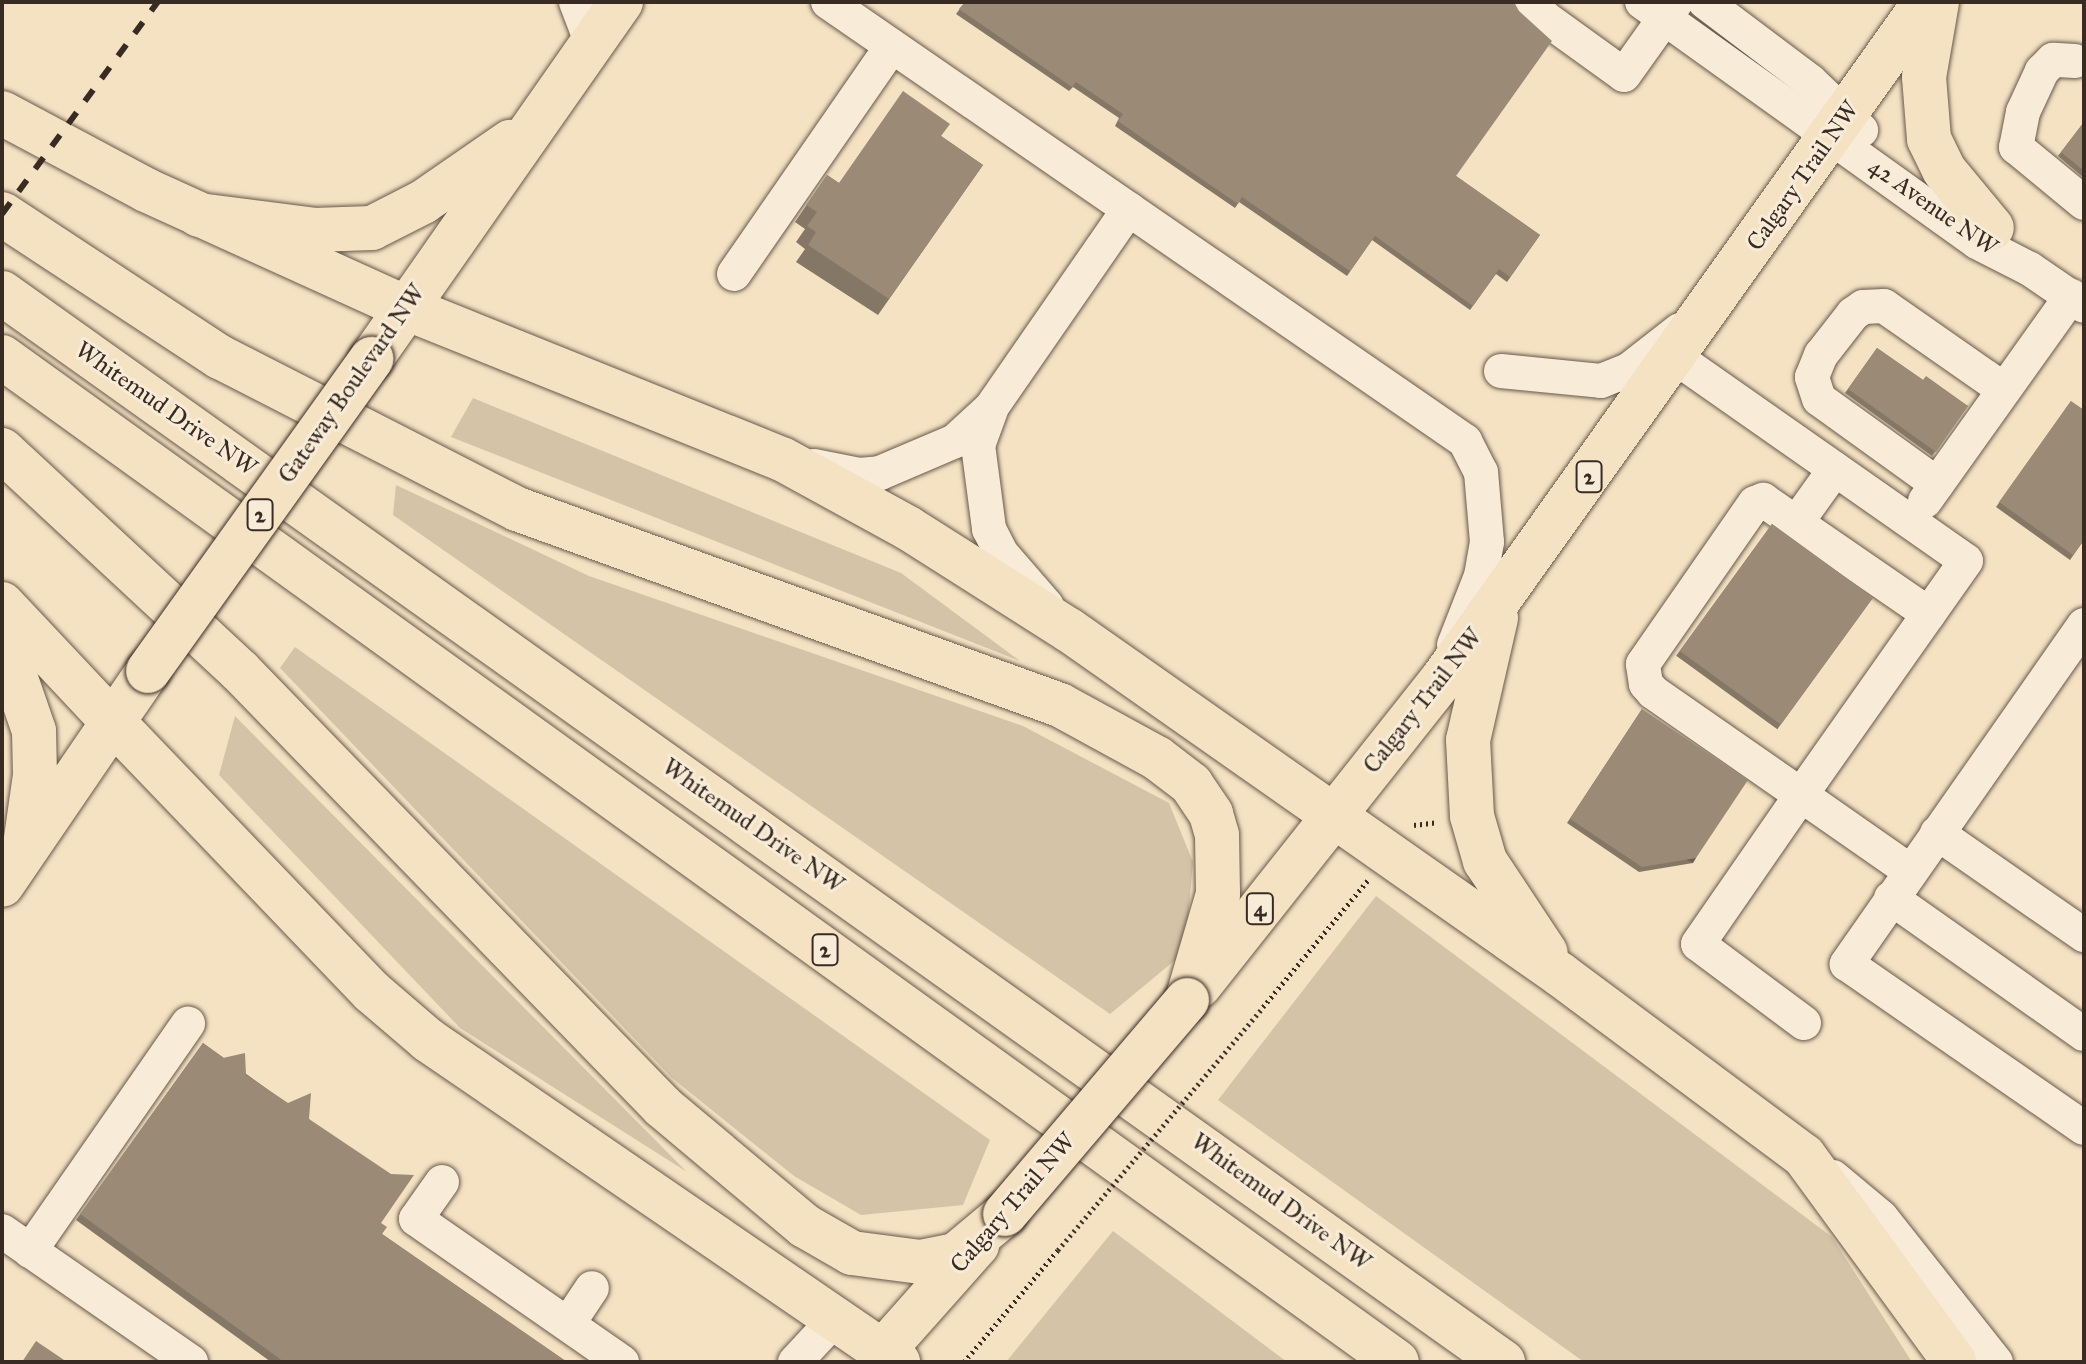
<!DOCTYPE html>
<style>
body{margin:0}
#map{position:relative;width:2086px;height:1364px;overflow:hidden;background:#f5e2c3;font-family:"IM FELL Great Primer",serif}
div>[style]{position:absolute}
.green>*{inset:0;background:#d5c3a8}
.path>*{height:5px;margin-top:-2.5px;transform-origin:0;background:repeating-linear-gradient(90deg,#382b23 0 2px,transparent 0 6px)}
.roads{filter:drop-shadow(0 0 2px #67594b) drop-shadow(0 0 2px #67594b)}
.minor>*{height:34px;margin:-17px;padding:0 17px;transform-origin:17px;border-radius:17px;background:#f8ecd8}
.major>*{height:44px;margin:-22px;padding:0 22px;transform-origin:22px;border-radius:22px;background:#f5e2c3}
.highway>*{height:44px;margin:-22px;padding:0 22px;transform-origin:22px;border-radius:22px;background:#f5e2c3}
.rail>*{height:6px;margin-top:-3px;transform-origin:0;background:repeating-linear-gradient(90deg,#382b23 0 14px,transparent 0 28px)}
.path-bridge>*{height:5px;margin-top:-2.5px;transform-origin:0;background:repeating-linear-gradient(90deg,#382b23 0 2px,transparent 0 6px)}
.bridges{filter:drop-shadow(0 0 2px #382b23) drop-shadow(0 0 2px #382b23)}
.highway-bridge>*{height:44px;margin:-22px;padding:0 22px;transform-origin:22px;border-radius:22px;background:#f5e2c3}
.wall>*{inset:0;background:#847765;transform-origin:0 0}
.shaded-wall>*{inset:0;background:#6c6153;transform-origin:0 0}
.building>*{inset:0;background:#9a8a76;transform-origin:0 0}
span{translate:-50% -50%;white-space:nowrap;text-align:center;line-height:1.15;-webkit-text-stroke:6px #f8ecd8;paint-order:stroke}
.shield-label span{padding:2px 6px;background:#f8ecd8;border:2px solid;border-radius:6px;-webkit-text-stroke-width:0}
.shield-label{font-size:22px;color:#382b23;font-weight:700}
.street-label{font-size:24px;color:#382b23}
.frame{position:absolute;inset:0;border:4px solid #382b23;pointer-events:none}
</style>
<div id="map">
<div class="green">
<i style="clip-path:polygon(473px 398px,901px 573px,1020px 661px,451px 437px)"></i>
<i style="clip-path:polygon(396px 485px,589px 576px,1023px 726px,1169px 803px,1193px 862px,1185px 952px,1110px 1014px,393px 515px)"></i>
<i style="clip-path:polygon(295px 647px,990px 1140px,963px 1205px,861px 1215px,794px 1176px,672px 1078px,280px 668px)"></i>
<i style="clip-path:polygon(235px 716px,687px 1172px,460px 1028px,219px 775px)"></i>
<i style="clip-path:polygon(1376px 896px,1832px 1237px,1912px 1362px,1584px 1362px,1218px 1100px)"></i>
<i style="clip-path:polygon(1113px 1231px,1287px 1362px,1006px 1362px)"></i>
</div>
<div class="path">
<i style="left:1414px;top:825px;width:23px;rotate:-7deg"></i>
<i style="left:1263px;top:1007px;width:165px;rotate:-50.4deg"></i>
<i style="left:964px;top:1362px;width:146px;rotate:-50deg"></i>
</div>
<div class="roads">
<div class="minor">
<i style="left:576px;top:2px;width:45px;rotate:69.1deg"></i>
<i style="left:828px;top:2px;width:774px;rotate:34.57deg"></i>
<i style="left:1465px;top:441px;width:35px;rotate:63deg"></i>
<i style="left:1481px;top:472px;width:70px;rotate:85.1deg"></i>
<i style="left:1487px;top:542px;width:35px;rotate:100deg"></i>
<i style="left:1481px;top:576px;width:74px;rotate:111.4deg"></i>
<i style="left:1531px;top:2px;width:21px;rotate:49deg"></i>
<i style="left:1545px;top:18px;width:97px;rotate:35.8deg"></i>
<i style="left:1624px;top:75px;width:90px;rotate:-54.5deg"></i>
<i style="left:1642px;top:2px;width:412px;rotate:35.6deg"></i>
<i style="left:1977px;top:242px;width:59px;rotate:27deg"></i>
<i style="left:2030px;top:269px;width:65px;rotate:34.4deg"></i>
<i style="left:1705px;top:2px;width:131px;rotate:37deg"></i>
<i style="left:1810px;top:81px;width:71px;rotate:43.9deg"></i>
<i style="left:2075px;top:61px;width:22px;rotate:-177deg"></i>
<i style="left:2053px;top:60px;width:16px;rotate:135deg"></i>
<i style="left:2042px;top:71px;width:45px;rotate:114.9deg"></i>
<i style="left:2023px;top:112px;width:36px;rotate:101deg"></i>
<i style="left:2016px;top:147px;width:88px;rotate:39.5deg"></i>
<i style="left:734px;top:274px;width:277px;rotate:-55.3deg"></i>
<i style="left:1675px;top:357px;width:355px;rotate:35deg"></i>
<i style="left:1966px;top:561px;width:286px;rotate:125.2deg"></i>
<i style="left:1801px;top:795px;width:133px;rotate:34.9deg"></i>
<i style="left:1501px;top:371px;width:100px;rotate:5.7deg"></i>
<i style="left:1601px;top:381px;width:31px;rotate:-22deg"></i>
<i style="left:1630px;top:369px;width:63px;rotate:-38deg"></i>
<i style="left:991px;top:410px;width:37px;rotate:110deg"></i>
<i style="left:978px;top:445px;width:85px;rotate:82.5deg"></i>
<i style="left:989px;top:529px;width:27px;rotate:63deg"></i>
<i style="left:1001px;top:553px;width:70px;rotate:49deg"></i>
<i style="left:814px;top:466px;width:46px;rotate:11.3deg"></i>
<i style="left:859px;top:475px;width:21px;rotate:-5deg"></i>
<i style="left:880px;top:473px;width:82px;rotate:-23.1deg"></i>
<i style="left:955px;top:441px;width:49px;rotate:-42.5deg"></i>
<i style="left:991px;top:408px;width:242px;rotate:-55.3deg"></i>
<i style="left:1937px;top:484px;width:145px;rotate:-144.2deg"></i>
<i style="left:1819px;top:399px;width:23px;rotate:-108deg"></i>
<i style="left:1812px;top:377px;width:24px;rotate:-68deg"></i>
<i style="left:1821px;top:355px;width:52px;rotate:-52deg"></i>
<i style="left:1853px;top:314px;width:12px;rotate:-35deg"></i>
<i style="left:1863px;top:307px;width:21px;rotate:-3deg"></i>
<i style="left:1884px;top:306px;width:145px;rotate:34.9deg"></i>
<i style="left:1925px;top:501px;width:252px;rotate:-54.5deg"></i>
<i style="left:1797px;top:522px;width:65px;rotate:-54.4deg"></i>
<i style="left:2084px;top:625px;width:414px;rotate:125deg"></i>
<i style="left:1847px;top:964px;width:288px;rotate:34.7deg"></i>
<i style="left:1937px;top:833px;width:179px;rotate:34.8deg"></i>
<i style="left:1891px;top:898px;width:236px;rotate:35.2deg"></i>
<i style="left:1804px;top:1023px;width:132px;rotate:-143.3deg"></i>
<i style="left:1698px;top:944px;width:181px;rotate:-55.3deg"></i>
<i style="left:1801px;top:795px;width:180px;rotate:-145.2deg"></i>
<i style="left:1653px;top:692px;width:11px;rotate:-131deg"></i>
<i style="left:1646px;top:684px;width:20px;rotate:-99deg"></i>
<i style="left:1643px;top:664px;width:196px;rotate:-55.2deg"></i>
<i style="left:1755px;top:503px;width:9px;rotate:-21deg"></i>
<i style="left:1763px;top:500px;width:201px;rotate:34.5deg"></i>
<i style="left:1833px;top:1177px;width:62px;rotate:39.8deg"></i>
<i style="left:1881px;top:1217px;width:185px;rotate:51.6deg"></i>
<i style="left:442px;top:1182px;width:45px;rotate:125.1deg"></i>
<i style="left:416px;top:1219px;width:251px;rotate:34.8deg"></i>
<i style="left:2px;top:1231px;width:230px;rotate:34.7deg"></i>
<i style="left:30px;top:1251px;width:277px;rotate:-55.2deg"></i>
<i style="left:568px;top:1324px;width:43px;rotate:-56.3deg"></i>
<i style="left:795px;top:1362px;width:59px;rotate:-47.1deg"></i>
</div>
<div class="major">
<i style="left:2px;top:113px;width:163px;rotate:28.1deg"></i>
<i style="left:146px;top:190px;width:286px;rotate:24.4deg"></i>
<i style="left:2px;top:604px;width:162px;rotate:46.8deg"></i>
<i style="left:113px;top:722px;width:197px;rotate:124.3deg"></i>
<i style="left:2px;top:638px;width:98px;rotate:71deg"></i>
<i style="left:34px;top:731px;width:44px;rotate:88.7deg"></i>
<i style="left:35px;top:775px;width:71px;rotate:98.1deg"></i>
</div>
<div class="highway">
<i style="left:1937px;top:2px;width:76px;rotate:99.8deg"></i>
<i style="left:1924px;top:77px;width:62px;rotate:85.4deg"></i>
<i style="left:1929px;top:139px;width:34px;rotate:64deg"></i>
<i style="left:1944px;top:170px;width:75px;rotate:50.4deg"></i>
<i style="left:2px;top:214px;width:261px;rotate:33.3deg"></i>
<i style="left:220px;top:357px;width:334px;rotate:27.1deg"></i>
<i style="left:517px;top:509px;width:577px;rotate:19.85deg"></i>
<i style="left:1060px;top:705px;width:111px;rotate:28.7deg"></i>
<i style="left:1157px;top:758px;width:43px;rotate:37.4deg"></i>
<i style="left:1191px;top:784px;width:36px;rotate:56deg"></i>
<i style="left:1211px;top:814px;width:22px;rotate:74deg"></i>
<i style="left:1217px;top:835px;width:59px;rotate:89deg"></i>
<i style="left:1218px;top:894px;width:110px;rotate:106.3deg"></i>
<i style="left:199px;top:215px;width:116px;rotate:7.4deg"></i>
<i style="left:314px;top:230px;width:58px;rotate:-2deg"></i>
<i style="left:372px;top:228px;width:57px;rotate:-27deg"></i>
<i style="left:423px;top:202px;width:106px;rotate:-34.6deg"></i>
<i style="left:2px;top:293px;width:1843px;rotate:35.46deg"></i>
<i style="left:406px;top:308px;width:405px;rotate:21.9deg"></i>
<i style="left:782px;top:459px;width:144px;rotate:28.7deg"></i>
<i style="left:908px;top:528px;width:191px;rotate:32.4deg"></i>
<i style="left:1069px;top:630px;width:601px;rotate:35.04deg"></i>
<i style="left:1561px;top:975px;width:303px;rotate:36.7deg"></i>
<i style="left:1804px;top:1156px;width:255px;rotate:53.8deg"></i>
<i style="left:2px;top:357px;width:1719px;rotate:35.77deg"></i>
<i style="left:371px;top:359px;width:436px;rotate:-55deg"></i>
<i style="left:2px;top:450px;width:325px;rotate:42.9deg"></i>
<i style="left:240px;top:671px;width:607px;rotate:45.87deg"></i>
<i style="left:663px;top:1107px;width:185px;rotate:40deg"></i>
<i style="left:805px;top:1226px;width:54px;rotate:29.9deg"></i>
<i style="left:852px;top:1253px;width:69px;rotate:7.5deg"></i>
<i style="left:920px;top:1262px;width:37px;rotate:-11deg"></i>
<i style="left:956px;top:1255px;width:64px;rotate:-39.9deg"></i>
<i style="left:1496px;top:618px;width:125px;rotate:102.9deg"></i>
<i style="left:1468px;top:740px;width:76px;rotate:87deg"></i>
<i style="left:1472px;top:816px;width:47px;rotate:73.9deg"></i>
<i style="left:1485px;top:861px;width:110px;rotate:56.5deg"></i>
<i style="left:148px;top:671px;width:62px;rotate:124.5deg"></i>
<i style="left:113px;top:722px;width:374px;rotate:46.2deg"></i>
<i style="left:372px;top:992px;width:74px;rotate:40.6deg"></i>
<i style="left:428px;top:1040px;width:570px;rotate:34.42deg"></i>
<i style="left:1199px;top:986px;width:389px;rotate:-51.6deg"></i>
<i style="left:1441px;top:681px;width:834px;rotate:-54.52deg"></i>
<i style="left:883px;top:1351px;width:142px;rotate:-48.4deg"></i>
</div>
</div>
<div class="rail">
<i style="left:2px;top:214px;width:263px;rotate:-53.7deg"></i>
</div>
<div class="path-bridge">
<i style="left:1058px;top:1250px;width:318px;rotate:-49.8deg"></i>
</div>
<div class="bridges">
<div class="highway-bridge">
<i style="left:148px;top:671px;width:384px;rotate:-54.4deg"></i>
<i style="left:1005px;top:1214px;width:281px;rotate:-49.6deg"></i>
</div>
</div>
<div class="wall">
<i style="clip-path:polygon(965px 2px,1456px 176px,1540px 235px,1507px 282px,1496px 274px,1470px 310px,1372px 240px,1347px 276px,1239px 202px,1235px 208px,1115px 126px,1119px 118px,1073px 87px,1069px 91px,956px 14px)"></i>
<i style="clip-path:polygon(2084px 122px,2084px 178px,2058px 156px)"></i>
<i style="clip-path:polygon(941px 136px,983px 165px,878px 315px,796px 262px,805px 249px,796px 242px,805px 229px,795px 222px,827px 175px,839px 183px)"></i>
<i style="clip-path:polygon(1877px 348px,1923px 380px,1968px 406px,1932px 456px,1845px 393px)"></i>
<i style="clip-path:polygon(2071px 401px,2084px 540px,2070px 560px,1996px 507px)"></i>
<i style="left:1772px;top:524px;width:125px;height:163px;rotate:36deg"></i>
<i style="clip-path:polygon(1642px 709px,1693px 863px,1639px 872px,1567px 823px)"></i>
<i style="clip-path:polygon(203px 1043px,309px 1119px,381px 1223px,382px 1234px,567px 1362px,271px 1362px,76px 1220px)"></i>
</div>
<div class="shaded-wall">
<i style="left:1696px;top:858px;width:6px;height:55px;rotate:121deg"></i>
</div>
<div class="building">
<i style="clip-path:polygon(965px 2px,1514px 2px,1519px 11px,1552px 41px,1456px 176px,1540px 235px,1510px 277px,1499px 269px,1473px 306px,1375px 236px,1350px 271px,1242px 197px,1238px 204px,1145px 140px,1118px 121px,1123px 114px,1076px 82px,1072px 87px,959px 9px)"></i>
<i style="clip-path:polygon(903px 91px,950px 124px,941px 136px,983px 165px,889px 299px,808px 245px,816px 232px,807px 226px,817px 212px,806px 205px,827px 175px,839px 183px)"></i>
<i style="clip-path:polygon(2084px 122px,2084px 171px,2061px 152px)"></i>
<i style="clip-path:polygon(1877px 348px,1923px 380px,1926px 376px,1968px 406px,1936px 452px,1848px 389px)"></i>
<i style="clip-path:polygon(2071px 401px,2084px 410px,2084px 540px,2073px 555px,1999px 502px)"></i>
<i style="left:1772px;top:524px;width:125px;height:157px;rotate:36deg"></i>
<i style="clip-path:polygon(1642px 709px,1748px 780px,1696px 858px,1642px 867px,1570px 819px)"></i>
<i style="clip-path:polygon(203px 1043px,223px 1058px,245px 1053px,246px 1075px,288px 1103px,311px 1093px,309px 1119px,391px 1174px,414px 1175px,381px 1223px,387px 1227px,382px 1234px,567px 1362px,284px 1362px,80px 1214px)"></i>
<i style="clip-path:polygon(36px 1341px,67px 1362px,22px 1362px)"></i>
</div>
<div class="shield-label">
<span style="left:1589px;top:477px">2</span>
<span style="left:260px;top:515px">2</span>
<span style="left:1260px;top:909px">4</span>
<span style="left:825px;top:950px">2</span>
</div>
<div class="street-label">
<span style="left:1803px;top:176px;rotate:-55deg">Calgary Trail NW</span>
<span style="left:1933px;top:207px;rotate:35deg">42 Avenue NW</span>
<span style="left:352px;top:384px;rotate:-55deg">Gateway Boulevard NW</span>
<span style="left:166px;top:409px;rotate:35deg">Whitemud Drive NW</span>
<span style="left:1423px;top:701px;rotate:-52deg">Calgary Trail NW</span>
<span style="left:753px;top:826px;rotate:35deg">Whitemud Drive NW</span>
<span style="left:1281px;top:1202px;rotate:36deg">Whitemud Drive NW</span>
<span style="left:1013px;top:1203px;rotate:-49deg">Calgary Trail NW</span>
</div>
<div class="frame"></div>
</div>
